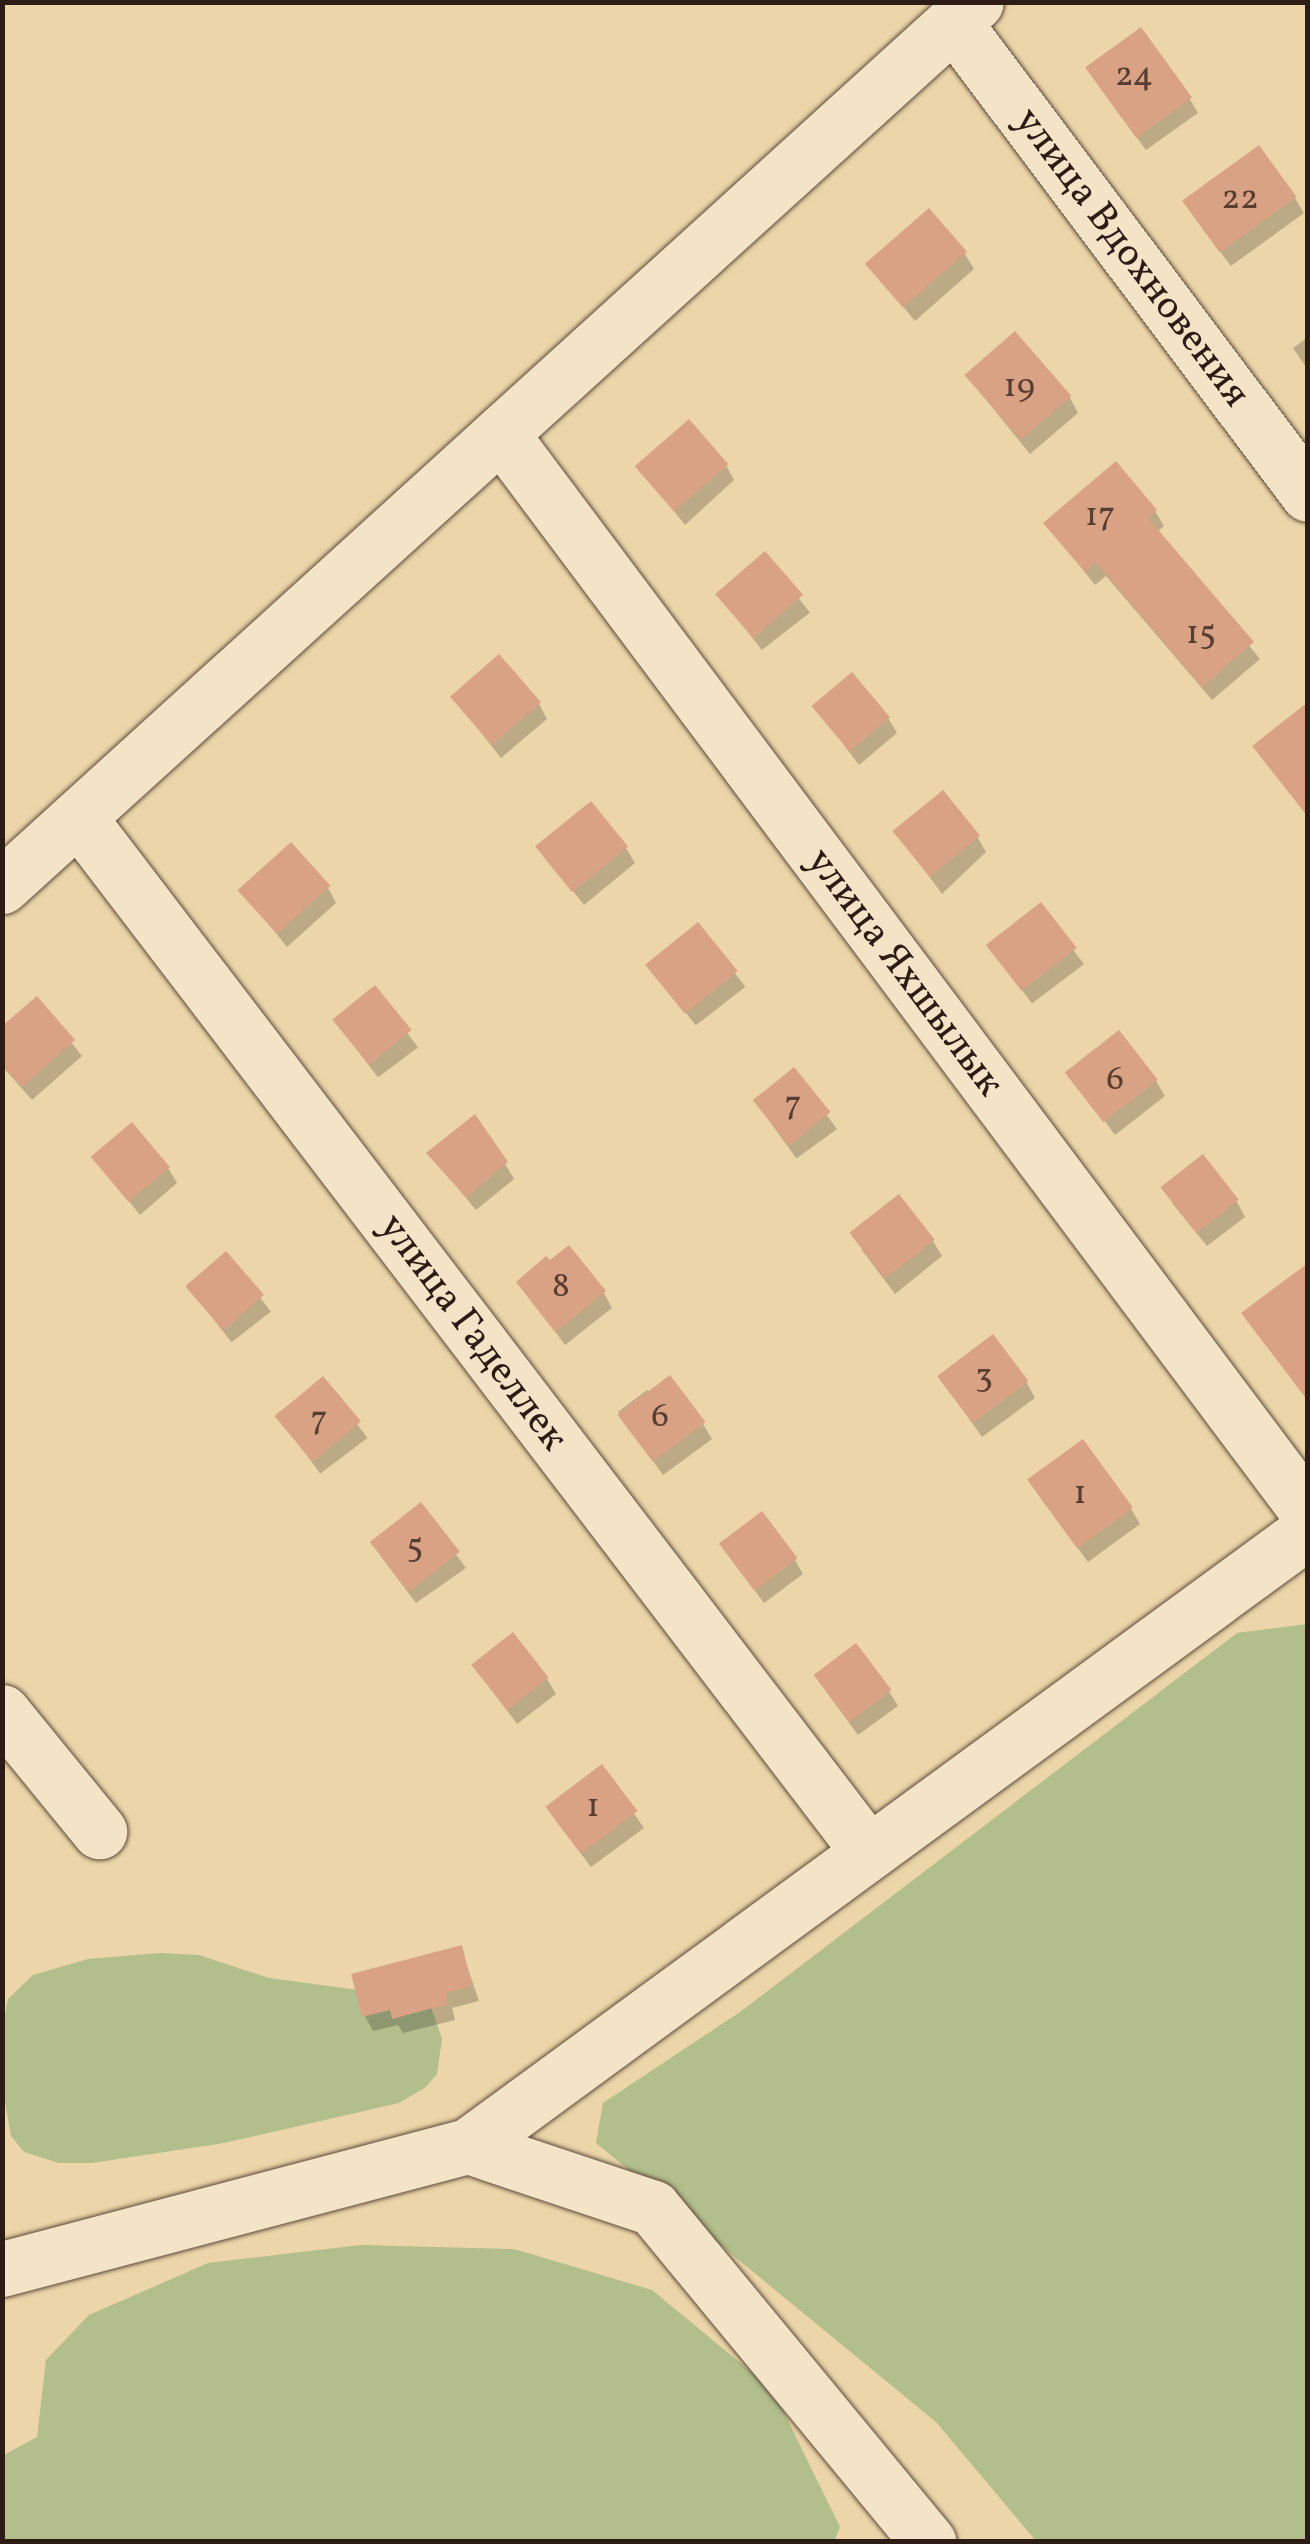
<!DOCTYPE html>
<meta charset="utf-8">
<style>
body{margin:0}
#map{position:relative;width:1310px;height:2544px;overflow:hidden;background:#ecd5a9;font-family:Vollkorn,serif}
div>[style]{position:absolute}
.green>*{inset:0;background:#b2be8c}
.shadow>*{inset:0;background:#0003;transform-origin:0 0}
.building>*{inset:0;background:#daa285;transform-origin:0 0}
.roads{filter:drop-shadow(0 0 2px #5d4a3a) drop-shadow(0 0 2px #5d4a3a)}
.minor>*{height:55px;margin:-27.5px;padding:0 27.5px;transform-origin:27.5px;border-radius:27.5px;background:#f3e4c7}
span{translate:-50% -50%;white-space:nowrap;text-align:center;line-height:1.15;-webkit-text-stroke:10px #f3e4c7;paint-order:stroke}
.number-label{font-size:35px;color:#583e31}
.number-label span{-webkit-text-stroke-width:0}
.street-label{font-size:40px;color:#2d1c15}
.frame{position:absolute;inset:0;border:5px solid #2d1c15;pointer-events:none}
</style>
<div id="map">
<div class="green">
<i style="clip-path:polygon(1307px 1624px,1307px 2541px,1036px 2541px,936px 2422px,596px 2143px,603px 2103px,740px 2012px,1237px 1633px)"></i>
<i style="clip-path:polygon(160px 1953px,199px 1955px,269px 1978px,418px 1998px,431px 2007px,442px 2039px,437px 2074px,426px 2087px,399px 2103px,224px 2143px,92px 2163px,59px 2163px,24px 2152px,11px 2136px,2px 2085px,3px 2025px,8px 1999px,33px 1975px,88px 1959px)"></i>
<i style="clip-path:polygon(361px 2245px,514px 2249px,652px 2290px,773px 2390px,840px 2527px,834px 2542px,3px 2541px,2px 2456px,37px 2437px,46px 2360px,89px 2315px,208px 2263px)"></i>
</div>
<div class="shadow">
<i style="clip-path:polygon(1097px 83px,1189px 98px,1198px 113px,1146px 150px)"></i>
<i style="clip-path:polygon(1295px 198px,1304px 213px,1231px 266px,1194px 217px)"></i>
<i style="clip-path:polygon(965px 254px,974px 269px,915px 321px,869px 265px)"></i>
<i style="clip-path:polygon(1308px 337px,1308px 370px,1293px 348px)"></i>
<i style="clip-path:polygon(967px 376px,1070px 398px,1078px 413px,1030px 454px)"></i>
<i style="clip-path:polygon(726px 465px,734px 480px,685px 525px,639px 467px)"></i>
<i style="clip-path:polygon(1155px 511px,1164px 526px,1157px 532px,1260px 659px,1212px 700px,1106px 576px,1095px 585px,1046px 523px)"></i>
<i style="left:765px;top:555px;width:73px;height:61px;rotate:52deg"></i>
<i style="clip-path:polygon(456px 701px,539px 704px,547px 719px,501px 758px)"></i>
<i style="clip-path:polygon(815px 707px,888px 718px,897px 733px,859px 765px)"></i>
<i style="clip-path:polygon(896px 831px,978px 838px,986px 852px,942px 894px)"></i>
<i style="clip-path:polygon(539px 848px,626px 848px,635px 863px,584px 905px)"></i>
<i style="clip-path:polygon(328px 888px,336px 903px,287px 947px,241px 890px)"></i>
<i style="left:1040px;top:906px;width:73px;height:65px;rotate:53deg"></i>
<i style="left:698px;top:926px;width:77px;height:63px;rotate:52deg"></i>
<i style="left:374px;top:989px;width:73px;height:50px;rotate:53deg"></i>
<i style="clip-path:polygon(37px 999px,82px 1056px,32px 1100px,2px 1066px,2px 1029px)"></i>
<i style="left:794px;top:1070px;width:73px;height:50px;rotate:54deg"></i>
<i style="clip-path:polygon(1069px 1073px,1156px 1081px,1165px 1096px,1115px 1135px)"></i>
<i style="clip-path:polygon(429px 1154px,505px 1164px,514px 1179px,476px 1210px)"></i>
<i style="clip-path:polygon(94px 1157px,168px 1168px,177px 1183px,140px 1215px)"></i>
<i style="clip-path:polygon(1237px 1202px,1245px 1217px,1207px 1246px,1172px 1203px)"></i>
<i style="clip-path:polygon(933px 1241px,942px 1256px,895px 1294px,861px 1249px)"></i>
<i style="left:226px;top:1254px;width:73px;height:50px;rotate:52deg"></i>
<i style="clip-path:polygon(519px 1282px,604px 1293px,612px 1308px,565px 1345px)"></i>
<i style="clip-path:polygon(940px 1377px,1027px 1383px,1035px 1398px,982px 1437px)"></i>
<i style="left:323px;top:1379px;width:74px;height:59px;rotate:53deg"></i>
<i style="clip-path:polygon(647px 1390px,703px 1424px,712px 1439px,663px 1475px,618px 1412px)"></i>
<i style="clip-path:polygon(1039px 1496px,1131px 1509px,1140px 1524px,1088px 1562px)"></i>
<i style="clip-path:polygon(420px 1506px,466px 1568px,416px 1603px,382px 1558px)"></i>
<i style="clip-path:polygon(730px 1558px,795px 1560px,803px 1574px,764px 1603px)"></i>
<i style="clip-path:polygon(474px 1665px,547px 1679px,556px 1694px,517px 1724px)"></i>
<i style="clip-path:polygon(825px 1690px,889px 1691px,898px 1706px,858px 1735px)"></i>
<i style="clip-path:polygon(602px 1767px,644px 1828px,591px 1867px,557px 1822px)"></i>
<i style="clip-path:polygon(461px 1948px,479px 2001px,452px 2008px,455px 2020px,403px 2033px,398px 2025px,373px 2031px,365px 2016px)"></i>
</div>
<div class="building">
<i style="left:1141px;top:27px;width:87px;height:69px;rotate:54deg"></i>
<i style="left:1259px;top:145px;width:64px;height:95px;rotate:54deg"></i>
<i style="left:929px;top:208px;width:58px;height:85px;rotate:49deg"></i>
<i style="left:1015px;top:331px;width:86px;height:67px;rotate:49deg"></i>
<i style="left:689px;top:419px;width:60px;height:72px;rotate:49deg"></i>
<i style="clip-path:polygon(1116px 461px,1157px 510px,1148px 518px,1254px 642px,1202px 687px,1096px 562px,1085px 572px,1043px 523px)"></i>
<i style="left:765px;top:551px;width:58px;height:66px;rotate:49deg"></i>
<i style="left:499px;top:654px;width:64px;height:65px;rotate:49deg"></i>
<i style="left:852px;top:672px;width:59px;height:53px;rotate:50deg"></i>
<i style="clip-path:polygon(1308px 702px,1308px 817px,1252px 746px)"></i>
<i style="left:943px;top:790px;width:59px;height:65px;rotate:51deg"></i>
<i style="left:591px;top:801px;width:59px;height:72px;rotate:51deg"></i>
<i style="left:291px;top:842px;width:59px;height:72px;rotate:48deg"></i>
<i style="left:1041px;top:902px;width:58px;height:70px;rotate:52deg"></i>
<i style="left:698px;top:922px;width:63px;height:68px;rotate:51deg"></i>
<i style="left:375px;top:985px;width:58px;height:55px;rotate:51deg"></i>
<i style="clip-path:polygon(37px 996px,75px 1040px,22px 1087px,2px 1064px,2px 1026px)"></i>
<i style="left:1119px;top:1030px;width:63px;height:69px;rotate:52deg"></i>
<i style="left:794px;top:1067px;width:58px;height:53px;rotate:51deg"></i>
<i style="clip-path:polygon(475px 1114px,508px 1162px,466px 1197px,426px 1153px)"></i>
<i style="left:132px;top:1122px;width:59px;height:54px;rotate:50deg"></i>
<i style="left:1203px;top:1154px;width:58px;height:54px;rotate:52deg"></i>
<i style="left:899px;top:1194px;width:58px;height:63px;rotate:52deg"></i>
<i style="clip-path:polygon(569px 1245px,606px 1291px,555px 1332px,516px 1282px,546px 1256px,550px 1260px)"></i>
<i style="left:226px;top:1251px;width:58px;height:54px;rotate:49deg"></i>
<i style="clip-path:polygon(1308px 1263px,1308px 1401px,1241px 1313px)"></i>
<i style="left:993px;top:1334px;width:59px;height:70px;rotate:53deg"></i>
<i style="left:670px;top:1375px;width:59px;height:66px;rotate:53deg"></i>
<i style="left:323px;top:1376px;width:59px;height:63px;rotate:50deg"></i>
<i style="left:1083px;top:1439px;width:85px;height:69px;rotate:54deg"></i>
<i style="left:421px;top:1502px;width:63px;height:65px;rotate:52deg"></i>
<i style="left:762px;top:1511px;width:59px;height:54px;rotate:53deg"></i>
<i style="left:513px;top:1632px;width:58px;height:53px;rotate:52deg"></i>
<i style="left:856px;top:1643px;width:59px;height:53px;rotate:53deg"></i>
<i style="left:602px;top:1764px;width:59px;height:71px;rotate:53deg"></i>
<i style="clip-path:polygon(462px 1945px,472px 1986px,446px 1993px,448px 2004px,392px 2019px,390px 2010px,362px 2017px,351px 1974px)"></i>
</div>
<div class="roads">
<div class="minor">
<i style="left:954px;top:23px;width:589px;rotate:53.07deg"></i>
<i style="left:501px;top:434px;width:1347px;rotate:53.18deg"></i>
<i style="left:78px;top:817px;width:1300px;rotate:52.63deg"></i>
<i style="left:2px;top:886px;width:1315px;rotate:-42.23deg"></i>
<i style="left:2px;top:1712px;width:154px;rotate:50.8deg"></i>
<i style="left:468px;top:2146px;width:1041px;rotate:-36.21deg"></i>
<i style="left:2px;top:2269px;width:482px;rotate:-14.8deg"></i>
<i style="left:468px;top:2146px;width:195px;rotate:18.5deg"></i>
<i style="left:653px;top:2208px;width:433px;rotate:50.5deg"></i>
</div>
</div>
<div class="number-label">
<span style="left:1134px;top:76px">24</span>
<span style="left:1240px;top:199px">22</span>
<span style="left:1019px;top:387px">19</span>
<span style="left:1100px;top:516px">17</span>
<span style="left:1201px;top:634px">15</span>
<span style="left:1115px;top:1080px">6</span>
<span style="left:793px;top:1105px">7</span>
<span style="left:561px;top:1287px">8</span>
<span style="left:984px;top:1377px">3</span>
<span style="left:660px;top:1417px">6</span>
<span style="left:319px;top:1420px">7</span>
<span style="left:1080px;top:1494px">1</span>
<span style="left:415px;top:1547px">5</span>
<span style="left:593px;top:1807px">1</span>
</div>
<div class="street-label">
<span style="left:1131px;top:258px;rotate:53deg">улица Вдохновения</span>
<span style="left:904px;top:973px;rotate:53deg">улица Яхшылык</span>
<span style="left:472px;top:1333px;rotate:53deg">улица Гаделлек</span>
</div>
<div class="frame"></div>
</div>
